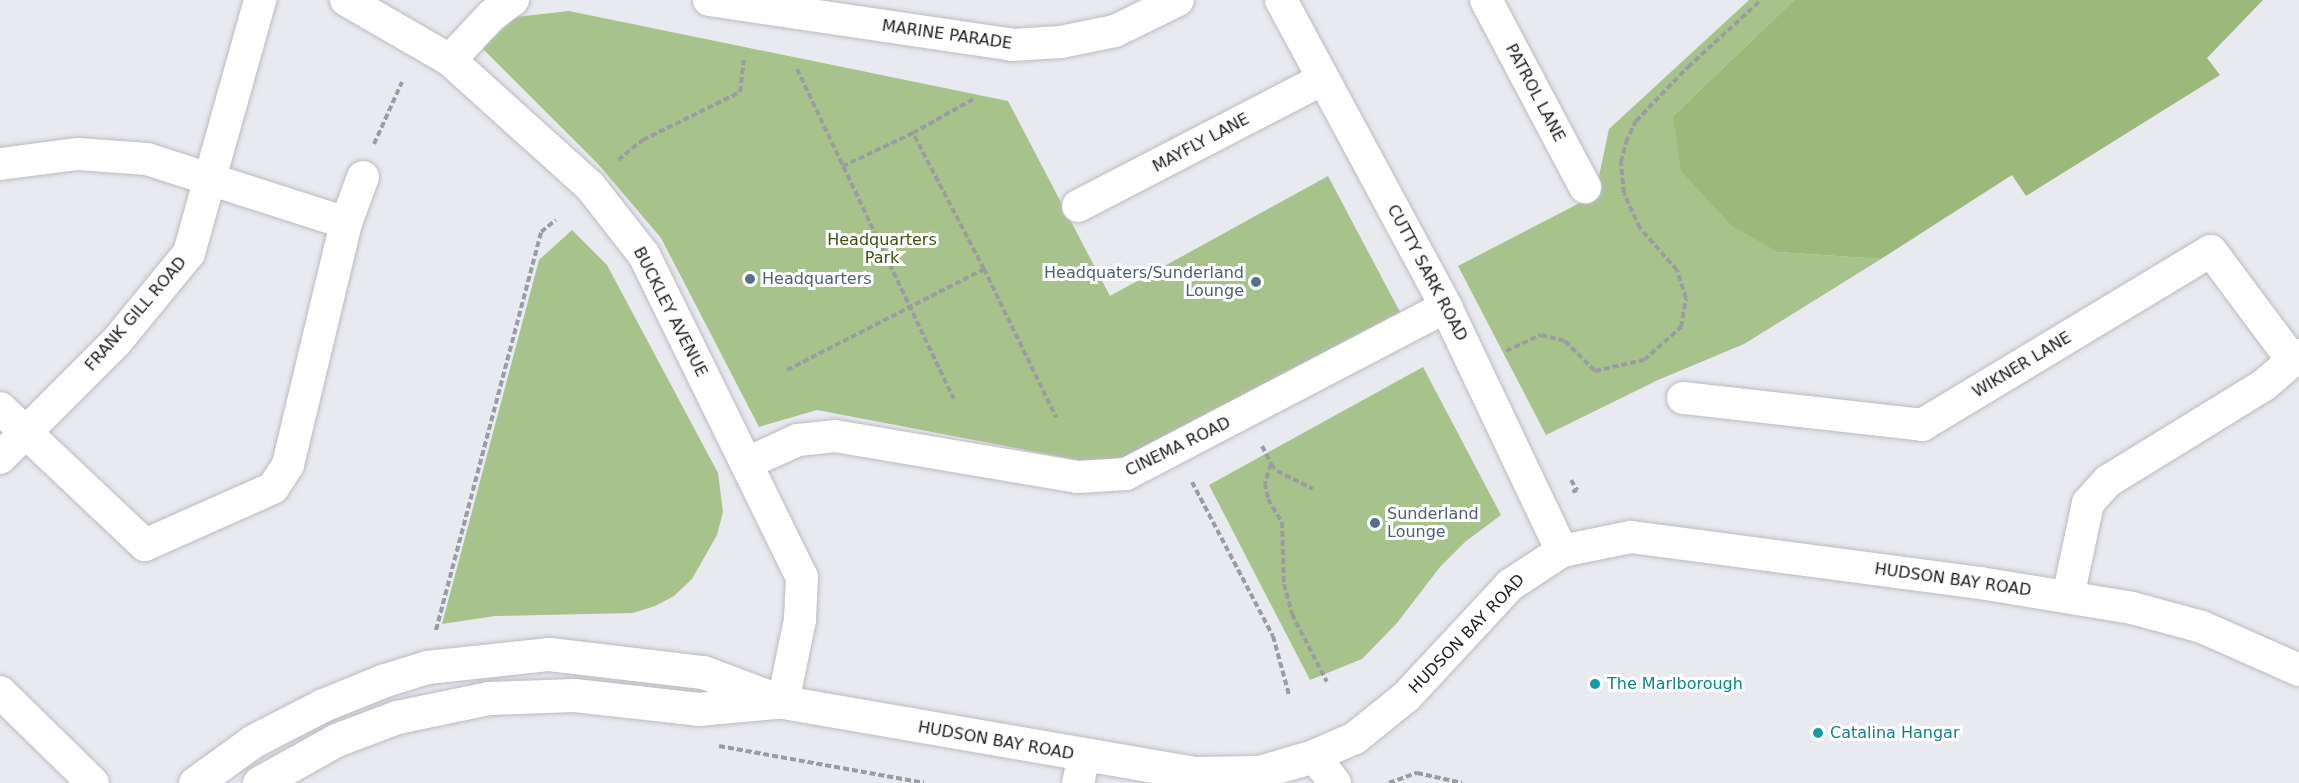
<!DOCTYPE html>
<style>
body{margin:0}
#map{position:relative;width:2299px;height:783px;overflow:hidden;background:#e9eaf0;font-family:"DejaVu Sans",sans-serif}
div>[style]{position:absolute}
.green>*{inset:0;background:#a8c28c}
.forest>*{inset:0;background:#9cb97b}
.path>*{height:4px;margin-top:-2px;transform-origin:0;background:repeating-linear-gradient(90deg,#9b9ca1 0 6px,transparent 0 9px)}
.roads{filter:drop-shadow(0 0 2px #babbc1) drop-shadow(0 0 2px #babbc1)}
.minor>*{height:32px;margin:-16px;padding:0 16px;transform-origin:16px;border-radius:16px;background:#fff}
.tertiary>*{height:33px;margin:-16.5px;padding:0 16.5px;transform-origin:16.5px;border-radius:16.5px;background:#fff}
.dots>*{width:16px;height:16px;translate:-50% -50%;box-sizing:border-box;border:3px solid #fff;border-radius:50%}
span{translate:-50% -50%;white-space:nowrap;text-align:center;line-height:1.15;-webkit-text-stroke:6px #fff;paint-order:stroke}
.street-label{font-size:16px;color:#1b1c1e}
.park-label{font-size:16px;color:#39520e}
.service-label{font-size:16px;color:#4e5e75}
.right{translate:-100% -50%;text-align:right}
.left{translate:0 -50%;text-align:left}
.culture-label{font-size:16px;color:#0d838f}
</style>
<div id="map">
<div class="green">
<i style="clip-path:polygon(1749px 0,1794px 0,1673px 116px,1778px 252px,1881px 259px,1744px 344px,1658px 380px,1546px 435px,1458px 266px,1595px 195px,1609px 129px)"></i>
<i style="clip-path:polygon(569px 11px,1008px 101px,1110px 296px,1328px 176px,1400px 312px,1116px 462px,1093px 463px,817px 410px,759px 427px,661px 238px,598px 164px,482px 48px,516px 17px)"></i>
<i style="clip-path:polygon(572px 230px,607px 265px,718px 473px,723px 512px,717px 535px,692px 579px,674px 596px,655px 606px,633px 613px,495px 616px,442px 624px,539px 260px)"></i>
<i style="clip-path:polygon(1423px 367px,1501px 515px,1465px 542px,1440px 567px,1397px 623px,1362px 659px,1310px 680px,1209px 485px)"></i>
</div>
<div class="forest">
<i style="clip-path:polygon(1794px 0,2263px 0,2207px 58px,2220px 75px,2026px 196px,2012px 175px,1881px 259px,1778px 252px,1732px 226px,1681px 171px,1673px 116px)"></i>
</div>
<div class="path">
<i style="left:797px;top:69px;width:365px;rotate:64.6deg"></i>
<i style="left:913px;top:133px;width:71px;rotate:-29.4deg"></i>
<i style="left:374px;top:144px;width:68px;rotate:-65.7deg"></i>
<i style="left:618px;top:160px;width:32px;rotate:-39deg"></i>
<i style="left:643px;top:140px;width:108px;rotate:-26.3deg"></i>
<i style="left:740px;top:92px;width:32px;rotate:-83deg"></i>
<i style="left:984px;top:269px;width:165px;rotate:64.1deg"></i>
<i style="left:1506px;top:351px;width:38px;rotate:-25deg"></i>
<i style="left:1541px;top:335px;width:25px;rotate:14deg"></i>
<i style="left:1565px;top:341px;width:42px;rotate:45deg"></i>
<i style="left:1595px;top:371px;width:50px;rotate:-12.7deg"></i>
<i style="left:1644px;top:360px;width:50px;rotate:-41.7deg"></i>
<i style="left:1681px;top:327px;width:29px;rotate:-80deg"></i>
<i style="left:1686px;top:298px;width:29px;rotate:-108deg"></i>
<i style="left:1677px;top:270px;width:56px;rotate:-131.4deg"></i>
<i style="left:1640px;top:228px;width:38px;rotate:-115deg"></i>
<i style="left:1624px;top:193px;width:31px;rotate:-96deg"></i>
<i style="left:1621px;top:162px;width:21px;rotate:-76deg"></i>
<i style="left:1626px;top:142px;width:23px;rotate:-65deg"></i>
<i style="left:1636px;top:121px;width:75px;rotate:-46.1deg"></i>
<i style="left:1688px;top:67px;width:99px;rotate:-42.5deg"></i>
<i style="left:787px;top:370px;width:221px;rotate:-27.1deg"></i>
<i style="left:984px;top:269px;width:153px;rotate:-117.6deg"></i>
<i style="left:913px;top:133px;width:80px;rotate:154.7deg"></i>
<i style="left:1262px;top:446px;width:20px;rotate:63deg"></i>
<i style="left:1271px;top:464px;width:20px;rotate:108deg"></i>
<i style="left:1265px;top:483px;width:16px;rotate:79deg"></i>
<i style="left:1268px;top:499px;width:27px;rotate:59deg"></i>
<i style="left:1282px;top:522px;width:62px;rotate:88.2deg"></i>
<i style="left:1284px;top:584px;width:31px;rotate:75deg"></i>
<i style="left:1292px;top:614px;width:76px;rotate:62.8deg"></i>
<i style="left:1271px;top:464px;width:9px;rotate:49deg"></i>
<i style="left:1277px;top:471px;width:40px;rotate:26.6deg"></i>
<i style="left:1571px;top:480px;width:12px;rotate:59deg"></i>
<i style="left:1577px;top:490px;width:5px;rotate:158deg"></i>
<i style="left:1192px;top:482px;width:174px;rotate:62.3deg"></i>
<i style="left:1273px;top:636px;width:61px;rotate:74.8deg"></i>
<i style="left:436px;top:630px;width:412px;rotate:-75.2deg"></i>
<i style="left:541px;top:232px;width:19px;rotate:-39deg"></i>
<i style="left:719px;top:746px;width:208px;rotate:10.2deg"></i>
<i style="left:1389px;top:783px;width:30px;rotate:-20deg"></i>
<i style="left:1417px;top:773px;width:46px;rotate:12.5deg"></i>
</div>
<div class="roads">
<div class="minor">
<i style="left:346px;top:0;width:120px;rotate:30deg"></i>
<i style="left:450px;top:60px;width:188px;rotate:42deg"></i>
<i style="left:590px;top:186px;width:88px;rotate:52deg"></i>
<i style="left:644px;top:255px;width:359px;rotate:63.9deg"></i>
<i style="left:802px;top:577px;width:43px;rotate:92.7deg"></i>
<i style="left:800px;top:620px;width:84px;rotate:101.7deg"></i>
<i style="left:709px;top:0;width:306px;rotate:8.4deg"></i>
<i style="left:1012px;top:45px;width:49px;rotate:-3.5deg"></i>
<i style="left:1061px;top:42px;width:55px;rotate:-11.5deg"></i>
<i style="left:1115px;top:31px;width:70px;rotate:-26.2deg"></i>
<i style="left:1281px;top:0;width:349px;rotate:61.7deg"></i>
<i style="left:1446px;top:307px;width:270px;rotate:64.6deg"></i>
<i style="left:1486px;top:0;width:212px;rotate:62.1deg"></i>
<i style="left:450px;top:60px;width:62px;rotate:-47deg"></i>
<i style="left:492px;top:15px;width:26px;rotate:-36deg"></i>
<i style="left:0;top:164px;width:79px;rotate:-7.3deg"></i>
<i style="left:78px;top:154px;width:69px;rotate:4.1deg"></i>
<i style="left:147px;top:159px;width:209px;rotate:17.8deg"></i>
<i style="left:346px;top:223px;width:249px;rotate:103.5deg"></i>
<i style="left:288px;top:465px;width:27px;rotate:123deg"></i>
<i style="left:273px;top:488px;width:140px;rotate:156deg"></i>
<i style="left:145px;top:545px;width:199px;rotate:-136.6deg"></i>
<i style="left:1078px;top:206px;width:276px;rotate:-27.4deg"></i>
<i style="left:346px;top:223px;width:49px;rotate:-69.7deg"></i>
<i style="left:1683px;top:398px;width:241px;rotate:6.4deg"></i>
<i style="left:1922px;top:425px;width:337px;rotate:-31.1deg"></i>
<i style="left:2211px;top:251px;width:137px;rotate:53.3deg"></i>
<i style="left:0;top:458px;width:165px;rotate:-45deg"></i>
<i style="left:117px;top:341px;width:114px;rotate:-50.7deg"></i>
<i style="left:189px;top:253px;width:263px;rotate:-74.3deg"></i>
<i style="left:747px;top:463px;width:56px;rotate:-24.3deg"></i>
<i style="left:798px;top:440px;width:37px;rotate:-6deg"></i>
<i style="left:835px;top:436px;width:246px;rotate:9.6deg"></i>
<i style="left:1078px;top:477px;width:48px;rotate:-3.6deg"></i>
<i style="left:1126px;top:474px;width:361px;rotate:-27.6deg"></i>
<i style="left:2068px;top:597px;width:96px;rotate:-78deg"></i>
<i style="left:2088px;top:503px;width:30px;rotate:-48deg"></i>
<i style="left:2108px;top:481px;width:183px;rotate:-31.6deg"></i>
<i style="left:2264px;top:385px;width:46px;rotate:-40.6deg"></i>
<i style="left:0;top:692px;width:130px;rotate:44.4deg"></i>
<i style="left:1078px;top:783px;width:27px;rotate:-77deg"></i>
<i style="left:1335px;top:783px;width:34px;rotate:-128deg"></i>
<i style="left:1314px;top:756px;width:45px;rotate:-23.7deg"></i>
<i style="left:1355px;top:738px;width:67px;rotate:-38.9deg"></i>
<i style="left:1407px;top:696px;width:151px;rotate:-47.1deg"></i>
<i style="left:1510px;top:585px;width:62px;rotate:-33.2deg"></i>
<i style="left:1562px;top:551px;width:70px;rotate:-11.5deg"></i>
<i style="left:1631px;top:537px;width:352px;rotate:7.5deg"></i>
<i style="left:1980px;top:583px;width:154px;rotate:9.3deg"></i>
<i style="left:2132px;top:608px;width:73px;rotate:15.2deg"></i>
<i style="left:2202px;top:627px;width:106px;rotate:23.9deg"></i>
</div>
<div class="tertiary">
<i style="left:195px;top:783px;width:72px;rotate:-35.9deg"></i>
<i style="left:253px;top:741px;width:79px;rotate:-27.2deg"></i>
<i style="left:323px;top:705px;width:67px;rotate:-22deg"></i>
<i style="left:385px;top:680px;width:44px;rotate:-17.2deg"></i>
<i style="left:427px;top:667px;width:123px;rotate:-6.1deg"></i>
<i style="left:549px;top:654px;width:155px;rotate:6.7deg"></i>
<i style="left:703px;top:672px;width:85px;rotate:20.6deg"></i>
<i style="left:783px;top:702px;width:416px;rotate:9.8deg"></i>
<i style="left:1193px;top:773px;width:66px;rotate:-0.9deg"></i>
<i style="left:1259px;top:772px;width:57px;rotate:-16.2deg"></i>
<i style="left:259px;top:783px;width:88px;rotate:-29.2deg"></i>
<i style="left:336px;top:740px;width:65px;rotate:-20.7deg"></i>
<i style="left:397px;top:717px;width:94px;rotate:-11.7deg"></i>
<i style="left:489px;top:698px;width:85px;rotate:-2deg"></i>
<i style="left:574px;top:695px;width:125px;rotate:6.4deg"></i>
<i style="left:698px;top:709px;width:77px;rotate:-5.2deg"></i>
</div>
</div>
<div class="dots">
<i style="left:750px;top:279px;background:#5c6f8a"></i>
<i style="left:1256px;top:282px;background:#5c6f8a"></i>
<i style="left:1375px;top:523px;background:#5c6f8a"></i>
<i style="left:1595px;top:684px;background:#0f9aa8"></i>
<i style="left:1818px;top:733px;background:#0f9aa8"></i>
</div>
<div class="street-label">
<span style="left:947px;top:35px;rotate:8deg">MARINE PARADE</span>
<span style="left:1535px;top:93px;rotate:62deg">PATROL LANE</span>
<span style="left:1201px;top:143px;rotate:-28deg">MAYFLY LANE</span>
<span style="left:1427px;top:273px;rotate:62deg">CUTTY SARK ROAD</span>
<span style="left:670px;top:312px;rotate:63deg">BUCKLEY AVENUE</span>
<span style="left:136px;top:314px;rotate:-49deg">FRANK GILL ROAD</span>
<span style="left:2022px;top:365px;rotate:-31deg">WIKNER LANE</span>
<span style="left:1178px;top:447px;rotate:-26deg">CINEMA ROAD</span>
<span style="left:1953px;top:580px;rotate:8deg">HUDSON BAY ROAD</span>
<span style="left:1467px;top:634px;rotate:-46deg">HUDSON BAY ROAD</span>
<span style="left:996px;top:741px;rotate:10deg">HUDSON BAY ROAD</span>
</div>
<div class="park-label">
<span style="left:882px;top:249px">Headquarters<br>Park</span>
</div>
<div class="service-label">
<span class="right" style="left:1244px;top:282px">Headquaters/Sunderland<br>Lounge</span>
<span class="left" style="left:762px;top:279px">Headquarters</span>
<span class="left" style="left:1387px;top:523px">Sunderland<br>Lounge</span>
</div>
<div class="culture-label">
<span class="left" style="left:1607px;top:684px">The Marlborough</span>
<span class="left" style="left:1830px;top:733px">Catalina Hangar</span>
</div>
</div>
